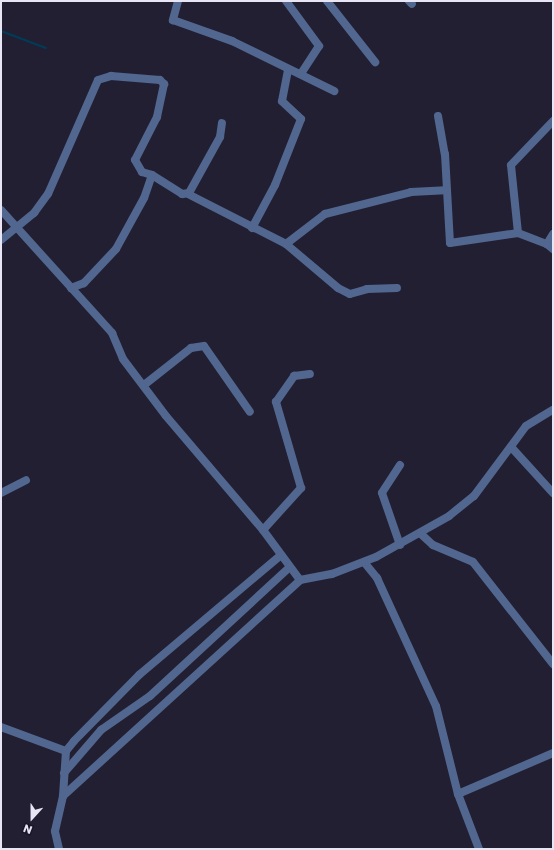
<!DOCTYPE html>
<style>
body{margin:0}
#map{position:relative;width:554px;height:850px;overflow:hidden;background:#221f33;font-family:Poppins,sans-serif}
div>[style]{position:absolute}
.stream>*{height:2px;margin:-1px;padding:0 1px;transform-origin:1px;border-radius:1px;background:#003c58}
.street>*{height:8px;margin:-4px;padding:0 4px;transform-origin:4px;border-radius:4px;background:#52678f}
span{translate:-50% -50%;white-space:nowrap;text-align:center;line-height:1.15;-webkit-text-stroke:3px #181629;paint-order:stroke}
.frame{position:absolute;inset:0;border:2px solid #e8e6f5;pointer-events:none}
.north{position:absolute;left:12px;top:798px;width:40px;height:40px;-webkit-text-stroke:3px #181629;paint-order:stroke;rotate:201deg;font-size:11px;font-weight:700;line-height:16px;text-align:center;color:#e8e6f5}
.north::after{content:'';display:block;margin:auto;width:14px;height:18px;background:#e8e6f5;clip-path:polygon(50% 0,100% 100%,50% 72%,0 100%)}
</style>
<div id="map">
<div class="stream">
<i style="left:1px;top:31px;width:48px;rotate:20.7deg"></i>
</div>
<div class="street">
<i style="left:178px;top:1px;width:20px;rotate:105deg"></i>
<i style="left:173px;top:20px;width:63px;rotate:19.6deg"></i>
<i style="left:232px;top:41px;width:114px;rotate:26.1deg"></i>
<i style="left:286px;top:1px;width:56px;rotate:53.7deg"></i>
<i style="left:319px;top:46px;width:33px;rotate:123deg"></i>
<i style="left:327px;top:1px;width:78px;rotate:51.8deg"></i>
<i style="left:409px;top:1px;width:4px;rotate:45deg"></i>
<i style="left:438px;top:116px;width:39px;rotate:80deg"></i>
<i style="left:445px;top:154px;width:89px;rotate:86.8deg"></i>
<i style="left:450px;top:243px;width:69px;rotate:-8.4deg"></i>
<i style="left:518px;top:233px;width:31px;rotate:21deg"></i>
<i style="left:152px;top:175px;width:36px;rotate:32deg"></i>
<i style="left:182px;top:194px;width:7px;rotate:-8deg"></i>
<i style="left:189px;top:193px;width:64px;rotate:-61deg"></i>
<i style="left:220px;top:137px;width:14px;rotate:-82deg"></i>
<i style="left:188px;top:194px;width:110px;rotate:27deg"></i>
<i style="left:286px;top:244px;width:68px;rotate:40.2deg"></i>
<i style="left:338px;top:288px;width:13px;rotate:27deg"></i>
<i style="left:350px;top:294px;width:18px;rotate:-16deg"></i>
<i style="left:367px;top:289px;width:30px;rotate:-2deg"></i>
<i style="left:1px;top:210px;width:166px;rotate:47.9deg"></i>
<i style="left:112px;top:333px;width:28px;rotate:67deg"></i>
<i style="left:123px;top:359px;width:71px;rotate:53deg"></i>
<i style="left:166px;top:416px;width:150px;rotate:49.6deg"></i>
<i style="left:263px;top:530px;width:62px;rotate:53.5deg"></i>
<i style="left:300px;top:580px;width:33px;rotate:-11deg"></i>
<i style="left:332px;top:574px;width:47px;rotate:-21.1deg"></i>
<i style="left:376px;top:557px;width:84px;rotate:-29.3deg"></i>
<i style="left:449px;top:516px;width:32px;rotate:-39deg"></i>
<i style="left:474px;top:496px;width:87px;rotate:-53.4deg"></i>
<i style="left:526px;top:426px;width:31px;rotate:-31deg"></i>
<i style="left:252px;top:228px;width:49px;rotate:-61.9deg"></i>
<i style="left:275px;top:185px;width:71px;rotate:-68.5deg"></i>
<i style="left:301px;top:119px;width:26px;rotate:-137deg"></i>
<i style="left:282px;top:101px;width:31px;rotate:-79deg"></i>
<i style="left:518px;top:233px;width:68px;rotate:-95.9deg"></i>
<i style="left:511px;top:165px;width:61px;rotate:-46.3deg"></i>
<i style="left:553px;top:234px;width:12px;rotate:121deg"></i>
<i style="left:547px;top:244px;width:8px;rotate:40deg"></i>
<i style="left:1px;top:240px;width:43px;rotate:-39.3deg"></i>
<i style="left:34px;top:213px;width:24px;rotate:-54deg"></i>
<i style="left:48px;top:194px;width:124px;rotate:-66.3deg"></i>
<i style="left:98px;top:80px;width:14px;rotate:-17deg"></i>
<i style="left:111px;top:76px;width:49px;rotate:4.7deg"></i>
<i style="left:160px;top:80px;width:6px;rotate:45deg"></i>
<i style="left:164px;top:84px;width:34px;rotate:102deg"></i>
<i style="left:157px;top:117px;width:48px;rotate:117.1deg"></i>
<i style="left:135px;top:160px;width:14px;rotate:60deg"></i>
<i style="left:142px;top:172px;width:10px;rotate:17deg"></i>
<i style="left:152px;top:175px;width:24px;rotate:109deg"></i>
<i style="left:144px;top:198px;width:58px;rotate:118.8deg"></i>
<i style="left:116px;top:249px;width:47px;rotate:133.3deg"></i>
<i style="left:84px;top:283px;width:14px;rotate:159deg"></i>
<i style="left:286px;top:244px;width:49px;rotate:-37.6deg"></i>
<i style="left:325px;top:214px;width:89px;rotate:-14.3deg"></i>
<i style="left:411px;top:192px;width:34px;rotate:-3deg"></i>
<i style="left:144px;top:385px;width:60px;rotate:-38.2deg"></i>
<i style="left:191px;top:348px;width:13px;rotate:-9deg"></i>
<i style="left:204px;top:346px;width:80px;rotate:55.1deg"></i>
<i style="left:512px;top:448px;width:61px;rotate:47.7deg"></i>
<i style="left:400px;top:465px;width:33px;rotate:123deg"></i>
<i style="left:382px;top:493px;width:55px;rotate:70.9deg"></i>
<i style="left:1px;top:493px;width:28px;rotate:-27deg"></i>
<i style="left:263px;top:530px;width:57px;rotate:-47.9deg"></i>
<i style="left:301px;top:488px;width:90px;rotate:-106.2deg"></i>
<i style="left:276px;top:402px;width:32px;rotate:-55deg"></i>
<i style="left:294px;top:376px;width:16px;rotate:-7deg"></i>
<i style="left:421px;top:534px;width:16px;rotate:43deg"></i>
<i style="left:433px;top:545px;width:43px;rotate:23deg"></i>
<i style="left:473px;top:562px;width:130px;rotate:51.9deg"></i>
<i style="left:364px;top:562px;width:21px;rotate:51deg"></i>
<i style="left:377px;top:578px;width:141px;rotate:65.3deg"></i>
<i style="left:436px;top:706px;width:91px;rotate:76deg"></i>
<i style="left:458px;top:794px;width:103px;rotate:-23.3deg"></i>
<i style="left:1px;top:727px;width:69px;rotate:20.3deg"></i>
<i style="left:64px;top:773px;width:57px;rotate:-49.3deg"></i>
<i style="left:101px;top:730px;width:60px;rotate:-34.8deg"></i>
<i style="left:150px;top:696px;width:190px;rotate:-42.7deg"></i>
<i style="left:458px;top:794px;width:59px;rotate:69.1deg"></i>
<i style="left:63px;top:796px;width:45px;rotate:-86.2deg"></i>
<i style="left:66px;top:751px;width:13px;rotate:-51deg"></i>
<i style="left:74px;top:741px;width:93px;rotate:-45.4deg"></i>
<i style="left:139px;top:675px;width:185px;rotate:-40.2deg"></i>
<i style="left:59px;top:849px;width:18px;rotate:-103deg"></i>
<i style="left:55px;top:831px;width:36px;rotate:-77deg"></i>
<i style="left:63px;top:796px;width:321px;rotate:-42.3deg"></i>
</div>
<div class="frame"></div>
<div class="north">N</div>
</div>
